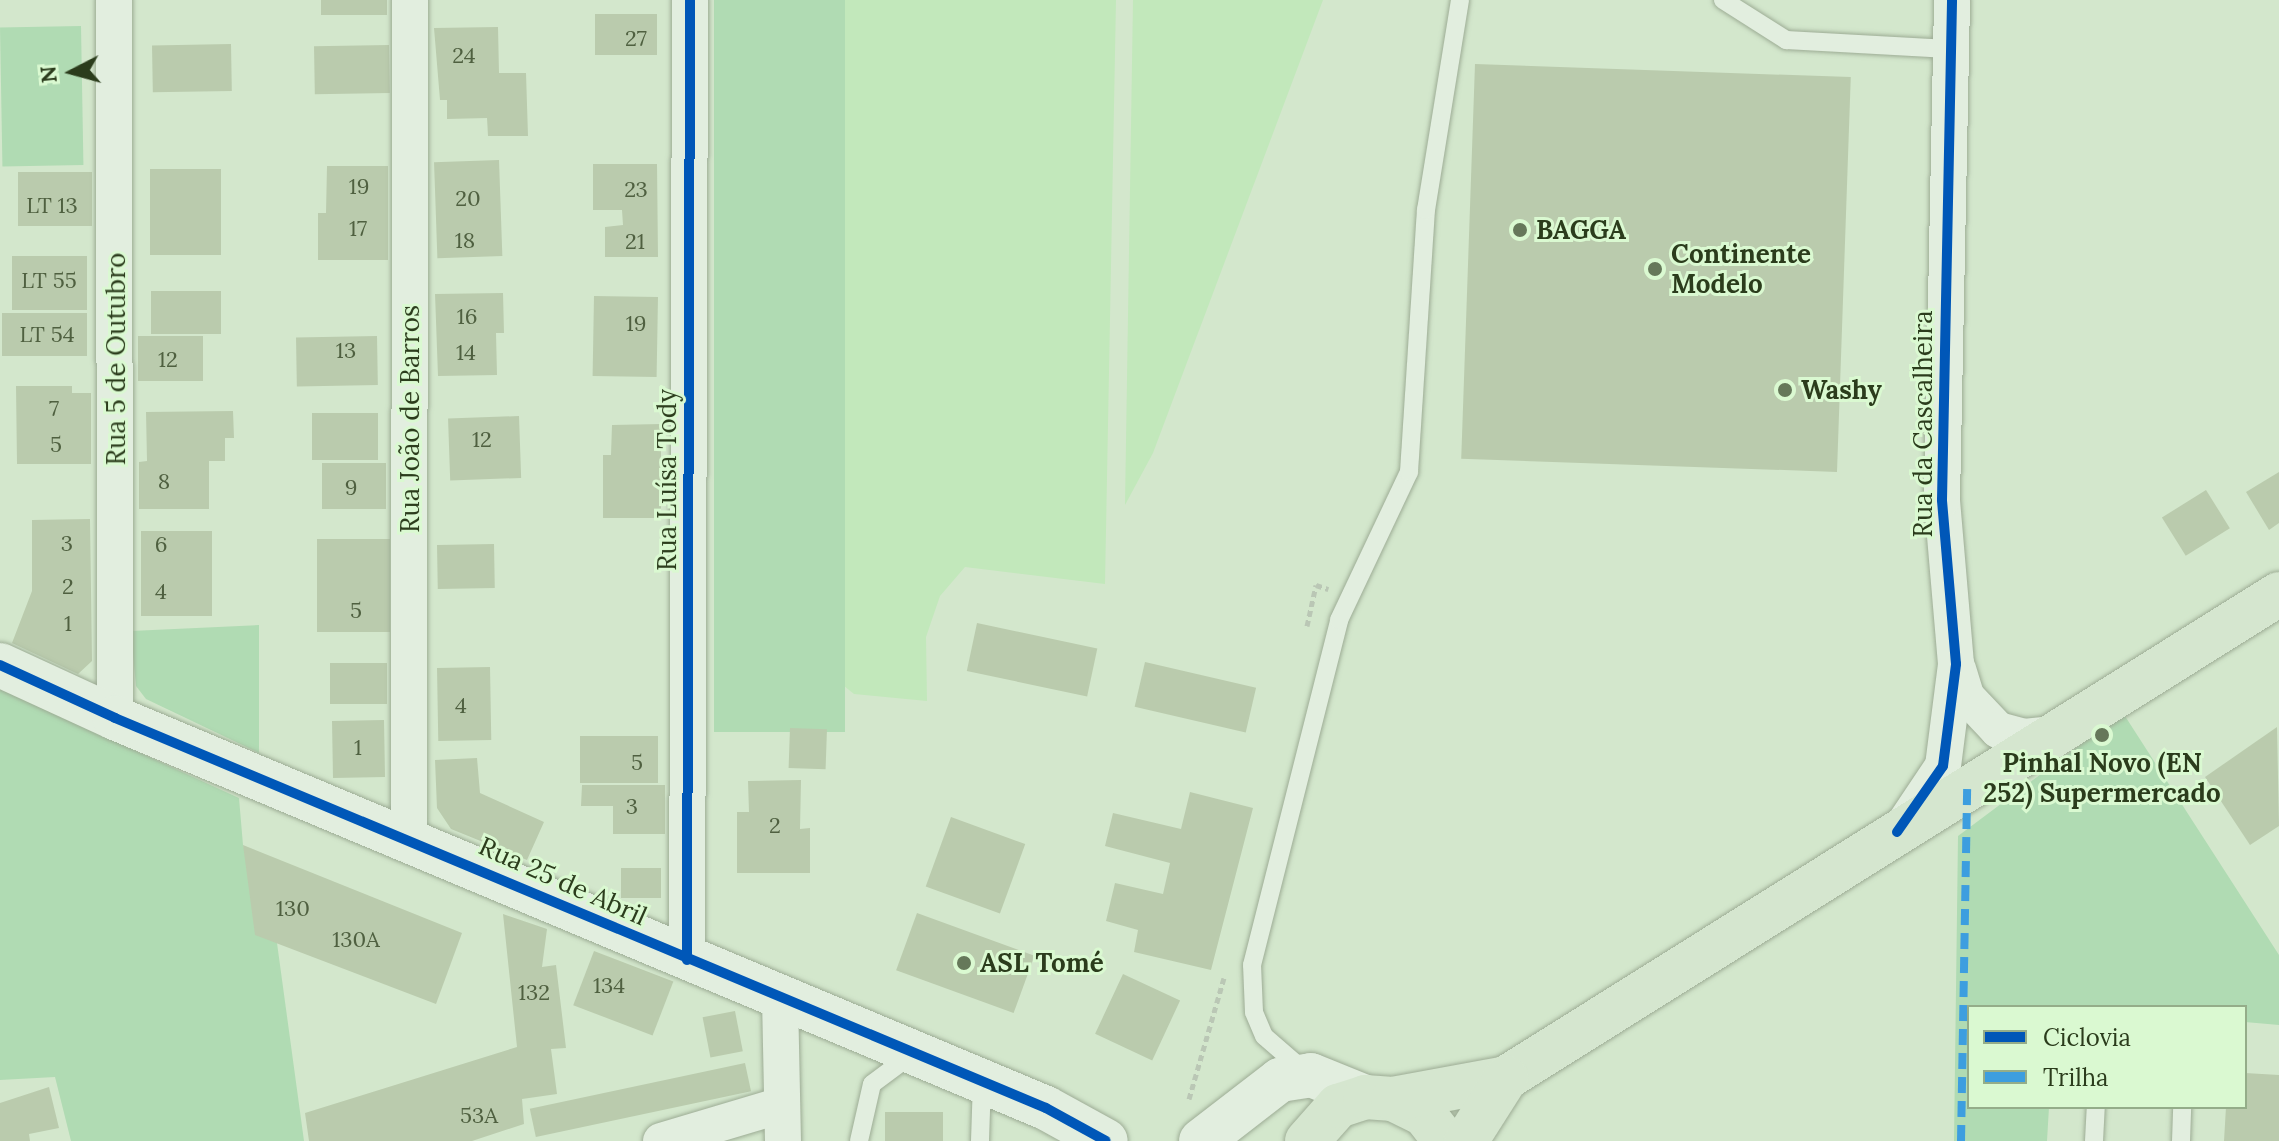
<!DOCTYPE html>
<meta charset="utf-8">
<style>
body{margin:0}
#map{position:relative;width:2279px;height:1141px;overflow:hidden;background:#d3e7cc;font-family:Lora,serif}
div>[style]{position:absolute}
.farmland>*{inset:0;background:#c2e8bb}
.green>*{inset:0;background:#b0dbb3;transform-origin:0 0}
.building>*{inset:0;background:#bacbad;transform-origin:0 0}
.path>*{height:5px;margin-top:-2.5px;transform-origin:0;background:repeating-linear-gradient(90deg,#bac7b5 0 6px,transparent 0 10px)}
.roads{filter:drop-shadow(0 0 2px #9dac95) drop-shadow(0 0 2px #9dac95)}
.service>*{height:18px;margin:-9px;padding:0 9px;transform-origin:9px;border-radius:9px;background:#e2eedf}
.minor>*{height:36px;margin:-18px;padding:0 18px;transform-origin:18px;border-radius:18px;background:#e2eedf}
.tertiary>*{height:44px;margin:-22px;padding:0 22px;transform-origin:22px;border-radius:22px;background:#e2eedf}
.primary>*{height:44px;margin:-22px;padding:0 22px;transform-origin:22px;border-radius:22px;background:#d5e6cf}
.quiet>*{height:8px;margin-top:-4px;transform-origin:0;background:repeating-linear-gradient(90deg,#3d9edf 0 16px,transparent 0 24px)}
.cycleway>*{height:10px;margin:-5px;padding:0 5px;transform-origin:5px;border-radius:5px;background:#0057b8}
.dots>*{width:22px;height:22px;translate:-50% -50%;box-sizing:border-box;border:4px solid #daf9d1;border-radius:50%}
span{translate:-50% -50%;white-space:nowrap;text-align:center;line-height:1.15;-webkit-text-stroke:6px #daf9d1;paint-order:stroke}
.number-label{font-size:22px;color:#4f6040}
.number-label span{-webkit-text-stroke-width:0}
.poi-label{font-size:26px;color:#2b3c1c;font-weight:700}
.left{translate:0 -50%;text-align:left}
.street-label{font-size:26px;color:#2b3c1c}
.legend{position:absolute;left:1967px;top:1005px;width:280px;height:104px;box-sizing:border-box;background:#daf9d1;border:2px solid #94ad89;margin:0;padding:10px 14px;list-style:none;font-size:24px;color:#2b3c1c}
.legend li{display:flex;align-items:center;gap:16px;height:40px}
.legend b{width:40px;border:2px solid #94ad89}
.north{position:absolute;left:32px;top:32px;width:80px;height:80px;-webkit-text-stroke:6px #daf9d1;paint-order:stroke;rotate:264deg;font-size:22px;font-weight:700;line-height:32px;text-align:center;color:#2b3c1c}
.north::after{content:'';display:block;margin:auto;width:28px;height:36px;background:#2b3c1c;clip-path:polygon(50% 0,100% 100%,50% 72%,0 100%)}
</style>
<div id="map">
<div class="farmland">
<i style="clip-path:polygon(845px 0,1116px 0,1105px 584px,965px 567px,940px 596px,926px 637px,927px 701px,854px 694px,838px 681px)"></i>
<i style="clip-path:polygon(1133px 0,1323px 0,1153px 453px,1125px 505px)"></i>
</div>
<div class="green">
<i style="left:714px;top:0;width:131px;height:732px"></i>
<i style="left:81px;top:26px;width:139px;height:81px;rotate:89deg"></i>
<i style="clip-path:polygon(259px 625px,259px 753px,146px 699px,136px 686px,131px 631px)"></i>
<i style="clip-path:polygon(0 689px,239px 798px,243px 845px,277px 943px,304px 1141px,71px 1141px,55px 1077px,0 1080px)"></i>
<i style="clip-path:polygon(2123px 713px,2279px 955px,2279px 1025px,2245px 1022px,2245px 1007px,1969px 1007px,1969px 1107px,2049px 1107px,2047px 1141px,1954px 1141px,1958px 836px)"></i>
</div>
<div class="building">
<i style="left:321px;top:0;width:66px;height:15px"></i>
<i style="left:595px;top:14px;width:62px;height:41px"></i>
<i style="clip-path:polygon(498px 27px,499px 73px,526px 73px,528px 136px,488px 136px,487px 118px,447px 119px,447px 100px,440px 100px,434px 28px)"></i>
<i style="left:231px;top:44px;width:47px;height:79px;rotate:89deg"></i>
<i style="left:389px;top:45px;width:48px;height:75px;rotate:89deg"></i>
<i style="left:1475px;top:64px;width:376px;height:395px;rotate:2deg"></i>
<i style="left:499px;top:160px;width:96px;height:65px;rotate:88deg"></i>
<i style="clip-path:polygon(593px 164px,657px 164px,658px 257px,605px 257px,605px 227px,623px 225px,622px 210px,593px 210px)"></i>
<i style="clip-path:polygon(327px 166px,388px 166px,388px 260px,318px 260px,318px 213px,326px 213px)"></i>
<i style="left:150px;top:169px;width:71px;height:86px"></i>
<i style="left:18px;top:172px;width:74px;height:54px"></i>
<i style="left:12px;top:256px;width:75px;height:54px"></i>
<i style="left:151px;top:291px;width:70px;height:43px"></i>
<i style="clip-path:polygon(503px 293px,504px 333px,496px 333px,497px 375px,438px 376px,435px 294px)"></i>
<i style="left:594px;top:296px;width:64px;height:80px;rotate:1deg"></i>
<i style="left:2px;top:313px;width:85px;height:43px"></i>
<i style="left:138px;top:336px;width:65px;height:45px"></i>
<i style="left:377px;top:336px;width:49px;height:81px;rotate:89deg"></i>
<i style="clip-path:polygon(16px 386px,72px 386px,72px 393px,91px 393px,91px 464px,17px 464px)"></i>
<i style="clip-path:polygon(233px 411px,234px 438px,225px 438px,225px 461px,209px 461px,209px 509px,139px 509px,139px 462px,147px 461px,146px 412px)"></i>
<i style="left:312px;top:413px;width:66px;height:47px"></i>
<i style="left:519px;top:416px;width:62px;height:71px;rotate:88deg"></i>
<i style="clip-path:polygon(661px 424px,661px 518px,603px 518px,603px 455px,611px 455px,612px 425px)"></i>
<i style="left:322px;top:463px;width:64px;height:46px"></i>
<i style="clip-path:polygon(2279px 472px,2279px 523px,2269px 530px,2246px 492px)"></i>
<i style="left:2206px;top:490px;width:45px;height:52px;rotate:58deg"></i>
<i style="clip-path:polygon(90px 519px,92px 661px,78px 674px,12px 643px,32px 591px,32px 520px)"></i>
<i style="left:141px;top:531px;width:71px;height:85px"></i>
<i style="left:317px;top:539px;width:73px;height:93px"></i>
<i style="left:494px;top:544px;width:44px;height:57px;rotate:89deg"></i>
<i style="left:977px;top:623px;width:123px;height:49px;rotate:12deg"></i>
<i style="left:1145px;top:662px;width:114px;height:46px;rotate:13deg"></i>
<i style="left:330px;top:663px;width:57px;height:41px"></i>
<i style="left:490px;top:667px;width:73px;height:53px;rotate:89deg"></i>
<i style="left:384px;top:720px;width:57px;height:52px;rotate:89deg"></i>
<i style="clip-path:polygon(2277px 727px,2279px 826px,2250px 845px,2205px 777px)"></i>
<i style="left:790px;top:728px;width:37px;height:40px;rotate:2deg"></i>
<i style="left:580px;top:736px;width:78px;height:47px"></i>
<i style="clip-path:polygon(477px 758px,480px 793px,544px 822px,527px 860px,451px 829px,437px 808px,435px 760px)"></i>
<i style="clip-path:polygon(801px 780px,800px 829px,810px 828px,810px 873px,737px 873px,737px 812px,749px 812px,748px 781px)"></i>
<i style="clip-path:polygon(582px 785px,665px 785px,665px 834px,613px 834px,613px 806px,581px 806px)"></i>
<i style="clip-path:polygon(1190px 792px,1253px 808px,1211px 970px,1134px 952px,1138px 930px,1106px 921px,1115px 883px,1163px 894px,1170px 863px,1105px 846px,1113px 813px,1181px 829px)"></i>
<i style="left:951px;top:817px;width:79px;height:74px;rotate:20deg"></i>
<i style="clip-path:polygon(243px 845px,462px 933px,436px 1004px,255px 935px)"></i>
<i style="left:621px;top:868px;width:40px;height:30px"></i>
<i style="left:917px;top:913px;width:125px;height:61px;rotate:20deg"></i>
<i style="clip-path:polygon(503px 914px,547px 929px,542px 967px,556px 965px,566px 1048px,551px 1049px,557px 1094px,522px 1099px,524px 1124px,472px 1141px,309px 1141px,305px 1113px,517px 1047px)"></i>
<i style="left:594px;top:951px;width:85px;height:58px;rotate:21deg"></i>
<i style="left:1123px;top:974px;width:63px;height:66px;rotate:25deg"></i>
<i style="left:735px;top:1011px;width:41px;height:33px;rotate:79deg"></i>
<i style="left:745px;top:1063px;width:29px;height:220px;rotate:78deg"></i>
<i style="clip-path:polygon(2245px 1073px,2279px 1075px,2279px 1141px,2224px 1141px,2226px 1107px,2245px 1107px)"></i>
<i style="clip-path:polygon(49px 1087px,59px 1128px,29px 1134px,30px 1141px,0 1141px,0 1103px)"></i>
<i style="left:885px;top:1112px;width:58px;height:29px"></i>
</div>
<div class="path">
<i style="left:1307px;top:626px;width:42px;rotate:-77.6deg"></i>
<i style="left:1316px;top:585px;width:13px;rotate:18deg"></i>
<i style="left:1189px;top:1099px;width:126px;rotate:-73.9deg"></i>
</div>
<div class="roads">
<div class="service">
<i style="left:1723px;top:0;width:75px;rotate:32.4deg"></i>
<i style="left:1786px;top:40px;width:163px;rotate:3.2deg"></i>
<i style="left:1302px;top:1069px;width:50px;rotate:-139deg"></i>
<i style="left:1264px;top:1036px;width:26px;rotate:-113deg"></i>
<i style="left:1254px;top:1012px;width:47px;rotate:-92.4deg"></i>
<i style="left:1252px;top:965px;width:356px;rotate:-75.8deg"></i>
<i style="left:1339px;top:620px;width:164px;rotate:-64.7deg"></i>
<i style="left:1409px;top:472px;width:263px;rotate:-86.3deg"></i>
<i style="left:1426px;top:210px;width:213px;rotate:-80.8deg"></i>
<i style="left:859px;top:1141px;width:58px;rotate:-77.2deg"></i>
<i style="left:872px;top:1084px;width:49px;rotate:-36.6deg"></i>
<i style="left:980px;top:1141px;width:59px;rotate:-88.1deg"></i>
<i style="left:2094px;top:1141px;width:34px;rotate:-87deg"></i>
<i style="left:2181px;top:1141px;width:34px;rotate:-88deg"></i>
</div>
<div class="minor">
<i style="left:114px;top:0;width:718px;rotate:89.92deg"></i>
<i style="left:1958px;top:669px;width:28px;rotate:73deg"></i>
<i style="left:1966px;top:696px;width:47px;rotate:46.7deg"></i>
<i style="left:1998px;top:730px;width:27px;rotate:15deg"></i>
<i style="left:2024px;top:737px;width:30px;rotate:-6deg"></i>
<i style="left:1904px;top:824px;width:70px;rotate:-56.1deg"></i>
<i style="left:1943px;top:766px;width:103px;rotate:-82.7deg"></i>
<i style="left:1956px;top:664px;width:165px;rotate:-94.9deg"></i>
<i style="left:1942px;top:500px;width:500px;rotate:-88.85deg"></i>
<i style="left:409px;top:837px;width:837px;rotate:-89.93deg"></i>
<i style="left:687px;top:960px;width:960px;rotate:-89.82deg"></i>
<i style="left:780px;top:998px;width:143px;rotate:88.8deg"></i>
<i style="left:661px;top:1141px;width:126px;rotate:-16.6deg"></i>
</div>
<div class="tertiary">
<i style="left:0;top:665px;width:127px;rotate:24.7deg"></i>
<i style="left:115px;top:718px;width:1009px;rotate:22.73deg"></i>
<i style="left:1046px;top:1108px;width:68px;rotate:28.8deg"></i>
<i style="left:1201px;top:1141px;width:100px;rotate:-37.7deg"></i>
<i style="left:1280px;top:1080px;width:31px;rotate:-9deg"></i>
<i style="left:1311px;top:1075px;width:58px;rotate:22.2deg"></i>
</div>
<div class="primary">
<i style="left:1393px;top:1099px;width:34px;rotate:26deg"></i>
<i style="left:1424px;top:1114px;width:34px;rotate:52deg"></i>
<i style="left:1307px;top:1141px;width:47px;rotate:-48.5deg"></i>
<i style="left:1338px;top:1106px;width:28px;rotate:-18deg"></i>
<i style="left:1365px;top:1097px;width:28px;rotate:4deg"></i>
<i style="left:1393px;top:1099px;width:115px;rotate:-10.5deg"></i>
<i style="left:1506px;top:1078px;width:912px;rotate:-32.05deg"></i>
<i style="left:1466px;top:1141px;width:75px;rotate:-57.6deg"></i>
</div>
</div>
<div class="quiet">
<i style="left:1961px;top:1141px;width:353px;rotate:-89deg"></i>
</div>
<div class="cycleway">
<i style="left:0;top:665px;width:127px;rotate:24.7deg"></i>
<i style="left:115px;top:718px;width:1009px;rotate:22.73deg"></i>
<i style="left:1046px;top:1108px;width:68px;rotate:28.8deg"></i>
<i style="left:1897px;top:832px;width:80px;rotate:-55.1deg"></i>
<i style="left:1943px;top:766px;width:103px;rotate:-82.7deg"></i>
<i style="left:1956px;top:664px;width:165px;rotate:-94.9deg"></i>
<i style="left:1942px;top:500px;width:500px;rotate:-88.85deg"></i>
<i style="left:687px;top:960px;width:960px;rotate:-89.82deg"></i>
</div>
<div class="dots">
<i style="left:1520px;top:230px;background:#66785a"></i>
<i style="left:1655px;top:269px;background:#66785a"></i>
<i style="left:1785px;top:390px;background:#66785a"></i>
<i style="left:2102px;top:735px;background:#66785a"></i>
<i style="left:964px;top:963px;background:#66785a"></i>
</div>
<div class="number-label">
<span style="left:636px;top:39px">27</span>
<span style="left:464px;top:56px">24</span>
<span style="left:359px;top:187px">19</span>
<span style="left:636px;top:190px">23</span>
<span style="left:468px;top:199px">20</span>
<span style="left:52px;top:206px">LT 13</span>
<span style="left:358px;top:229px">17</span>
<span style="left:465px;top:241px">18</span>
<span style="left:635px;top:242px">21</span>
<span style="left:49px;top:281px">LT 55</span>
<span style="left:467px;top:317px">16</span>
<span style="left:636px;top:324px">19</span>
<span style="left:47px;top:335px">LT 54</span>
<span style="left:346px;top:351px">13</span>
<span style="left:466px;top:353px">14</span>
<span style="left:168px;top:360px">12</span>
<span style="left:54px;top:409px">7</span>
<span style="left:482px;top:440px">12</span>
<span style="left:56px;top:445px">5</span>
<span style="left:164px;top:482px">8</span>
<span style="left:351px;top:488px">9</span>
<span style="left:67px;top:544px">3</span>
<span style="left:161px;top:545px">6</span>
<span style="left:68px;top:587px">2</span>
<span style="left:161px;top:592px">4</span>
<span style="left:356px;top:611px">5</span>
<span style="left:68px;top:624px">1</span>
<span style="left:461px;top:706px">4</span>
<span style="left:358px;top:748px">1</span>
<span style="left:637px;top:763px">5</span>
<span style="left:632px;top:807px">3</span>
<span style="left:775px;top:826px">2</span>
<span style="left:293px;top:909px">130</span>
<span style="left:356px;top:940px">130A</span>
<span style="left:609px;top:986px">134</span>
<span style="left:534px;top:993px">132</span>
<span style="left:479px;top:1116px">53A</span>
</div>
<div class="poi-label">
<span class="left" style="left:1536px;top:230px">BAGGA</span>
<span class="left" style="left:1671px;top:269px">Continente<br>Modelo</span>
<span class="left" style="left:1801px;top:390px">Washy</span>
<span style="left:2102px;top:778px">Pinhal Novo (EN<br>252) Supermercado</span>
<span class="left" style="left:980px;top:963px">ASL Tomé</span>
</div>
<div class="street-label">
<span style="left:116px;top:359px;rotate:-90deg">Rua 5 de Outubro</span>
<span style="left:410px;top:419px;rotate:-90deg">Rua João de Barros</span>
<span style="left:1923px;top:424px;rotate:-90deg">Rua da Cascalheira</span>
<span style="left:667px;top:480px;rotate:-90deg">Rua Luísa Tody</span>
<span style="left:563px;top:881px;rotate:24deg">Rua 25 de Abril</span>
</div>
<ul class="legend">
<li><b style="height:10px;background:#0057b8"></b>Ciclovia</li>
<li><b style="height:10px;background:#3d9edf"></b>Trilha</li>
</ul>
<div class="north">N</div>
</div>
